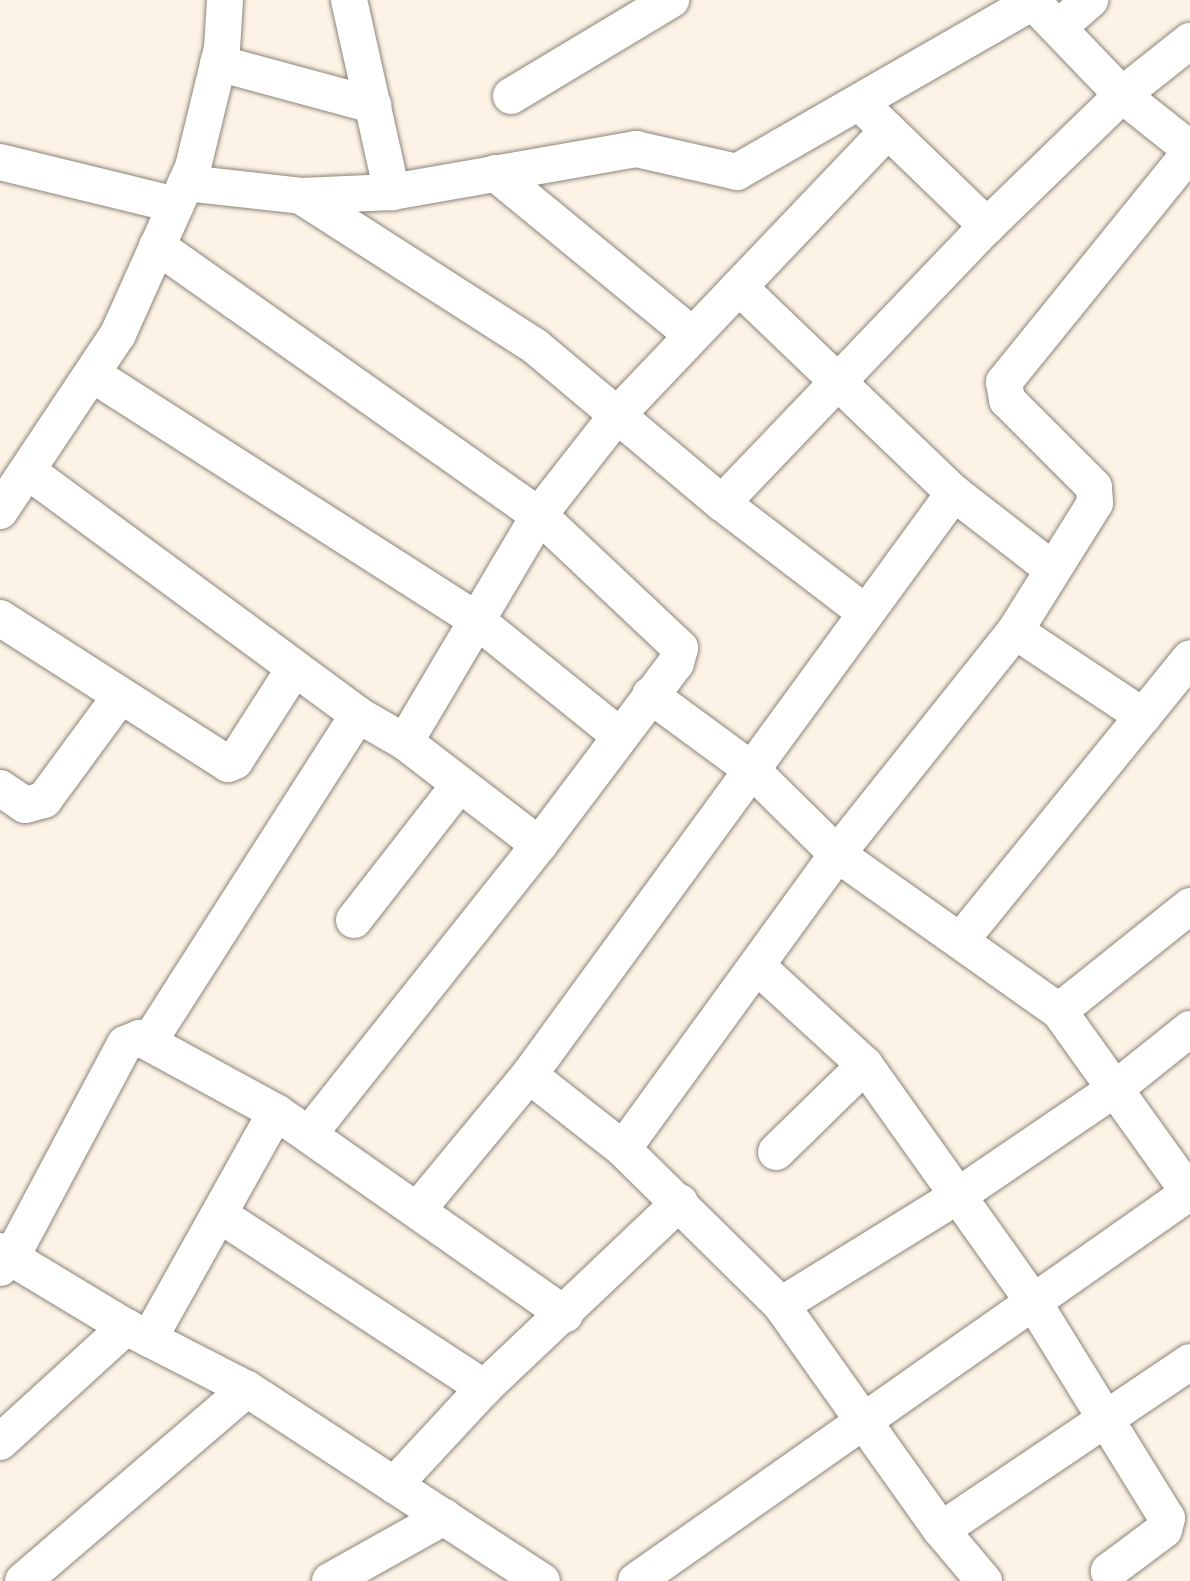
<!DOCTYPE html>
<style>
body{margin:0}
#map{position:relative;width:1190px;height:1581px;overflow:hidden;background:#fcf3e6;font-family:"Roboto Serif",serif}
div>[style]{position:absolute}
.roads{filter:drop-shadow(0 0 2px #8c8478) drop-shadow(0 0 2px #8c8478)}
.minor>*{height:36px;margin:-18px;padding:0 18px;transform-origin:18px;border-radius:18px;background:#fff}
span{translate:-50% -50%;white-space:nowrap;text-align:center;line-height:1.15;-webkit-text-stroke:7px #fcf3e6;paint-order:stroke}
</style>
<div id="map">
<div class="roads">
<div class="minor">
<i style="left:349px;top:0;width:197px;rotate:77.4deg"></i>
<i style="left:1031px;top:0;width:132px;rotate:46.2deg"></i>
<i style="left:1122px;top:95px;width:87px;rotate:38.5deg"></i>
<i style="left:1058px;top:28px;width:43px;rotate:-41.2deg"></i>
<i style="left:218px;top:63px;width:161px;rotate:15.2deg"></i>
<i style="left:511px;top:96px;width:187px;rotate:-31deg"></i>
<i style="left:870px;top:113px;width:163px;rotate:44deg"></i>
<i style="left:0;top:162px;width:181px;rotate:13.7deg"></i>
<i style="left:495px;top:173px;width:254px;rotate:39.4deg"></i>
<i style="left:186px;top:183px;width:116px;rotate:6.4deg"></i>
<i style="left:301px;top:196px;width:91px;rotate:-2.5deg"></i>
<i style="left:392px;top:192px;width:248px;rotate:-10deg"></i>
<i style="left:636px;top:149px;width:104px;rotate:12.8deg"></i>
<i style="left:737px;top:172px;width:341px;rotate:-29.9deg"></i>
<i style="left:301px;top:196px;width:279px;rotate:32.7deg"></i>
<i style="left:536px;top:347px;width:243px;rotate:40deg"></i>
<i style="left:722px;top:503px;width:181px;rotate:37.4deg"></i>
<i style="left:157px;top:246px;width:467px;rotate:35.2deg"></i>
<i style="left:539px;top:515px;width:194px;rotate:43.3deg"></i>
<i style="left:680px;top:648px;width:16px;rotate:105deg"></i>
<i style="left:676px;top:663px;width:228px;rotate:127deg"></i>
<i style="left:539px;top:845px;width:369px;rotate:128.5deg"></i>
<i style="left:739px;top:287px;width:298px;rotate:43.8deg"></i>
<i style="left:954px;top:493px;width:124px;rotate:37.8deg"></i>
<i style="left:92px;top:374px;width:455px;rotate:32.6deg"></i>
<i style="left:475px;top:619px;width:186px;rotate:38.9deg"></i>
<i style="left:29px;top:472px;width:409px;rotate:36.4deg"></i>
<i style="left:358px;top:715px;width:54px;rotate:29.9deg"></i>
<i style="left:405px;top:742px;width:169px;rotate:37.5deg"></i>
<i style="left:722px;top:503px;width:383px;rotate:-46.3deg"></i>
<i style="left:987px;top:226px;width:188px;rotate:-44.1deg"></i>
<i style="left:1122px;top:95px;width:87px;rotate:-38.5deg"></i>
<i style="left:0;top:511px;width:213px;rotate:-56.3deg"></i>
<i style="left:118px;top:334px;width:183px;rotate:-65.8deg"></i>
<i style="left:193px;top:167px;width:122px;rotate:-76.3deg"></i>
<i style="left:222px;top:48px;width:48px;rotate:-86.4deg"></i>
<i style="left:0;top:618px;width:271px;rotate:32.6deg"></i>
<i style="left:228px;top:764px;width:8px;rotate:-23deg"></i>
<i style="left:235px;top:761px;width:109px;rotate:-57.3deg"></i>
<i style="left:1015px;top:631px;width:154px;rotate:33.6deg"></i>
<i style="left:650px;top:695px;width:127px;rotate:36.3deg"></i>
<i style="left:752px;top:770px;width:120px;rotate:44.7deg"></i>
<i style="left:837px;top:854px;width:272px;rotate:35.3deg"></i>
<i style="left:1059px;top:1011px;width:225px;rotate:54.4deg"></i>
<i style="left:405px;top:742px;width:264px;rotate:-59.4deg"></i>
<i style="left:539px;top:515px;width:127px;rotate:-52deg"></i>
<i style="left:617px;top:415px;width:393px;rotate:-46.4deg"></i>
<i style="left:0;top:788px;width:30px;rotate:34deg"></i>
<i style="left:25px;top:805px;width:20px;rotate:-15deg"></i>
<i style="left:44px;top:800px;width:127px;rotate:-53.7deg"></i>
<i style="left:354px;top:920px;width:172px;rotate:-52.1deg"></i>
<i style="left:961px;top:940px;width:363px;rotate:-50.9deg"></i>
<i style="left:758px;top:967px;width:145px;rotate:42.5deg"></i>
<i style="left:865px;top:1065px;width:292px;rotate:54.6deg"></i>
<i style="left:1034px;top:1303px;width:253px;rotate:58.3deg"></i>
<i style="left:1167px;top:1518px;width:12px;rotate:104deg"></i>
<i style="left:1164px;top:1530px;width:69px;rotate:143.3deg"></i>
<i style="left:1059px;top:1011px;width:168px;rotate:-38.7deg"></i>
<i style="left:150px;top:1040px;width:386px;rotate:-57.4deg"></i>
<i style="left:529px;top:1075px;width:120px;rotate:38.2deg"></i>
<i style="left:623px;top:1149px;width:222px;rotate:44.6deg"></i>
<i style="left:781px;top:1305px;width:276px;rotate:54.6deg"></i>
<i style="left:941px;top:1530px;width:67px;rotate:49.9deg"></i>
<i style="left:623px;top:1149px;width:364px;rotate:-54deg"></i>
<i style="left:837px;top:854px;width:285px;rotate:-51.4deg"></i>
<i style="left:1015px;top:631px;width:151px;rotate:-58deg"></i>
<i style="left:1095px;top:503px;width:16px;rotate:-94deg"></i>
<i style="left:1094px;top:487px;width:123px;rotate:-135deg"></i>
<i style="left:1007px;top:400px;width:18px;rotate:-99deg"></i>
<i style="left:1004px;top:382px;width:296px;rotate:-51deg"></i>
<i style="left:776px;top:1152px;width:124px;rotate:-44.3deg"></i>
<i style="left:419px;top:1208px;width:173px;rotate:-50.4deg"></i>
<i style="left:529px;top:1075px;width:721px;rotate:-53.86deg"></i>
<i style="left:220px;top:1215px;width:316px;rotate:33.2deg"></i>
<i style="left:0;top:1251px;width:147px;rotate:31.1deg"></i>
<i style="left:126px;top:1327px;width:136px;rotate:27.1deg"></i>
<i style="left:247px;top:1389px;width:352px;rotate:33.1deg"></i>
<i style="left:0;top:1268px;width:15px;rotate:-42deg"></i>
<i style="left:11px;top:1258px;width:242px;rotate:-62deg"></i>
<i style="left:125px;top:1044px;width:16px;rotate:-22deg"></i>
<i style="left:140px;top:1038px;width:155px;rotate:28.6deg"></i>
<i style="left:276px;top:1112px;width:353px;rotate:35deg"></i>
<i style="left:781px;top:1305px;width:206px;rotate:-31.7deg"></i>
<i style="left:956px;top:1197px;width:192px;rotate:-34.2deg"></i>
<i style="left:1115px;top:1089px;width:96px;rotate:-38.7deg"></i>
<i style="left:149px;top:1339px;width:260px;rotate:-60.8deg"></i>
<i style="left:0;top:1442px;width:171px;rotate:-42.4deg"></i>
<i style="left:394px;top:1485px;width:132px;rotate:-47.1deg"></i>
<i style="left:484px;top:1388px;width:270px;rotate:-43.5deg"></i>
<i style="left:941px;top:1530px;width:300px;rotate:-34deg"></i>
<i style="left:23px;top:1581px;width:295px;rotate:-40.6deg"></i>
<i style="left:330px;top:1581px;width:131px;rotate:-29.3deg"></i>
<i style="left:636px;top:1581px;width:677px;rotate:-35.08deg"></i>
</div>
</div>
</div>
